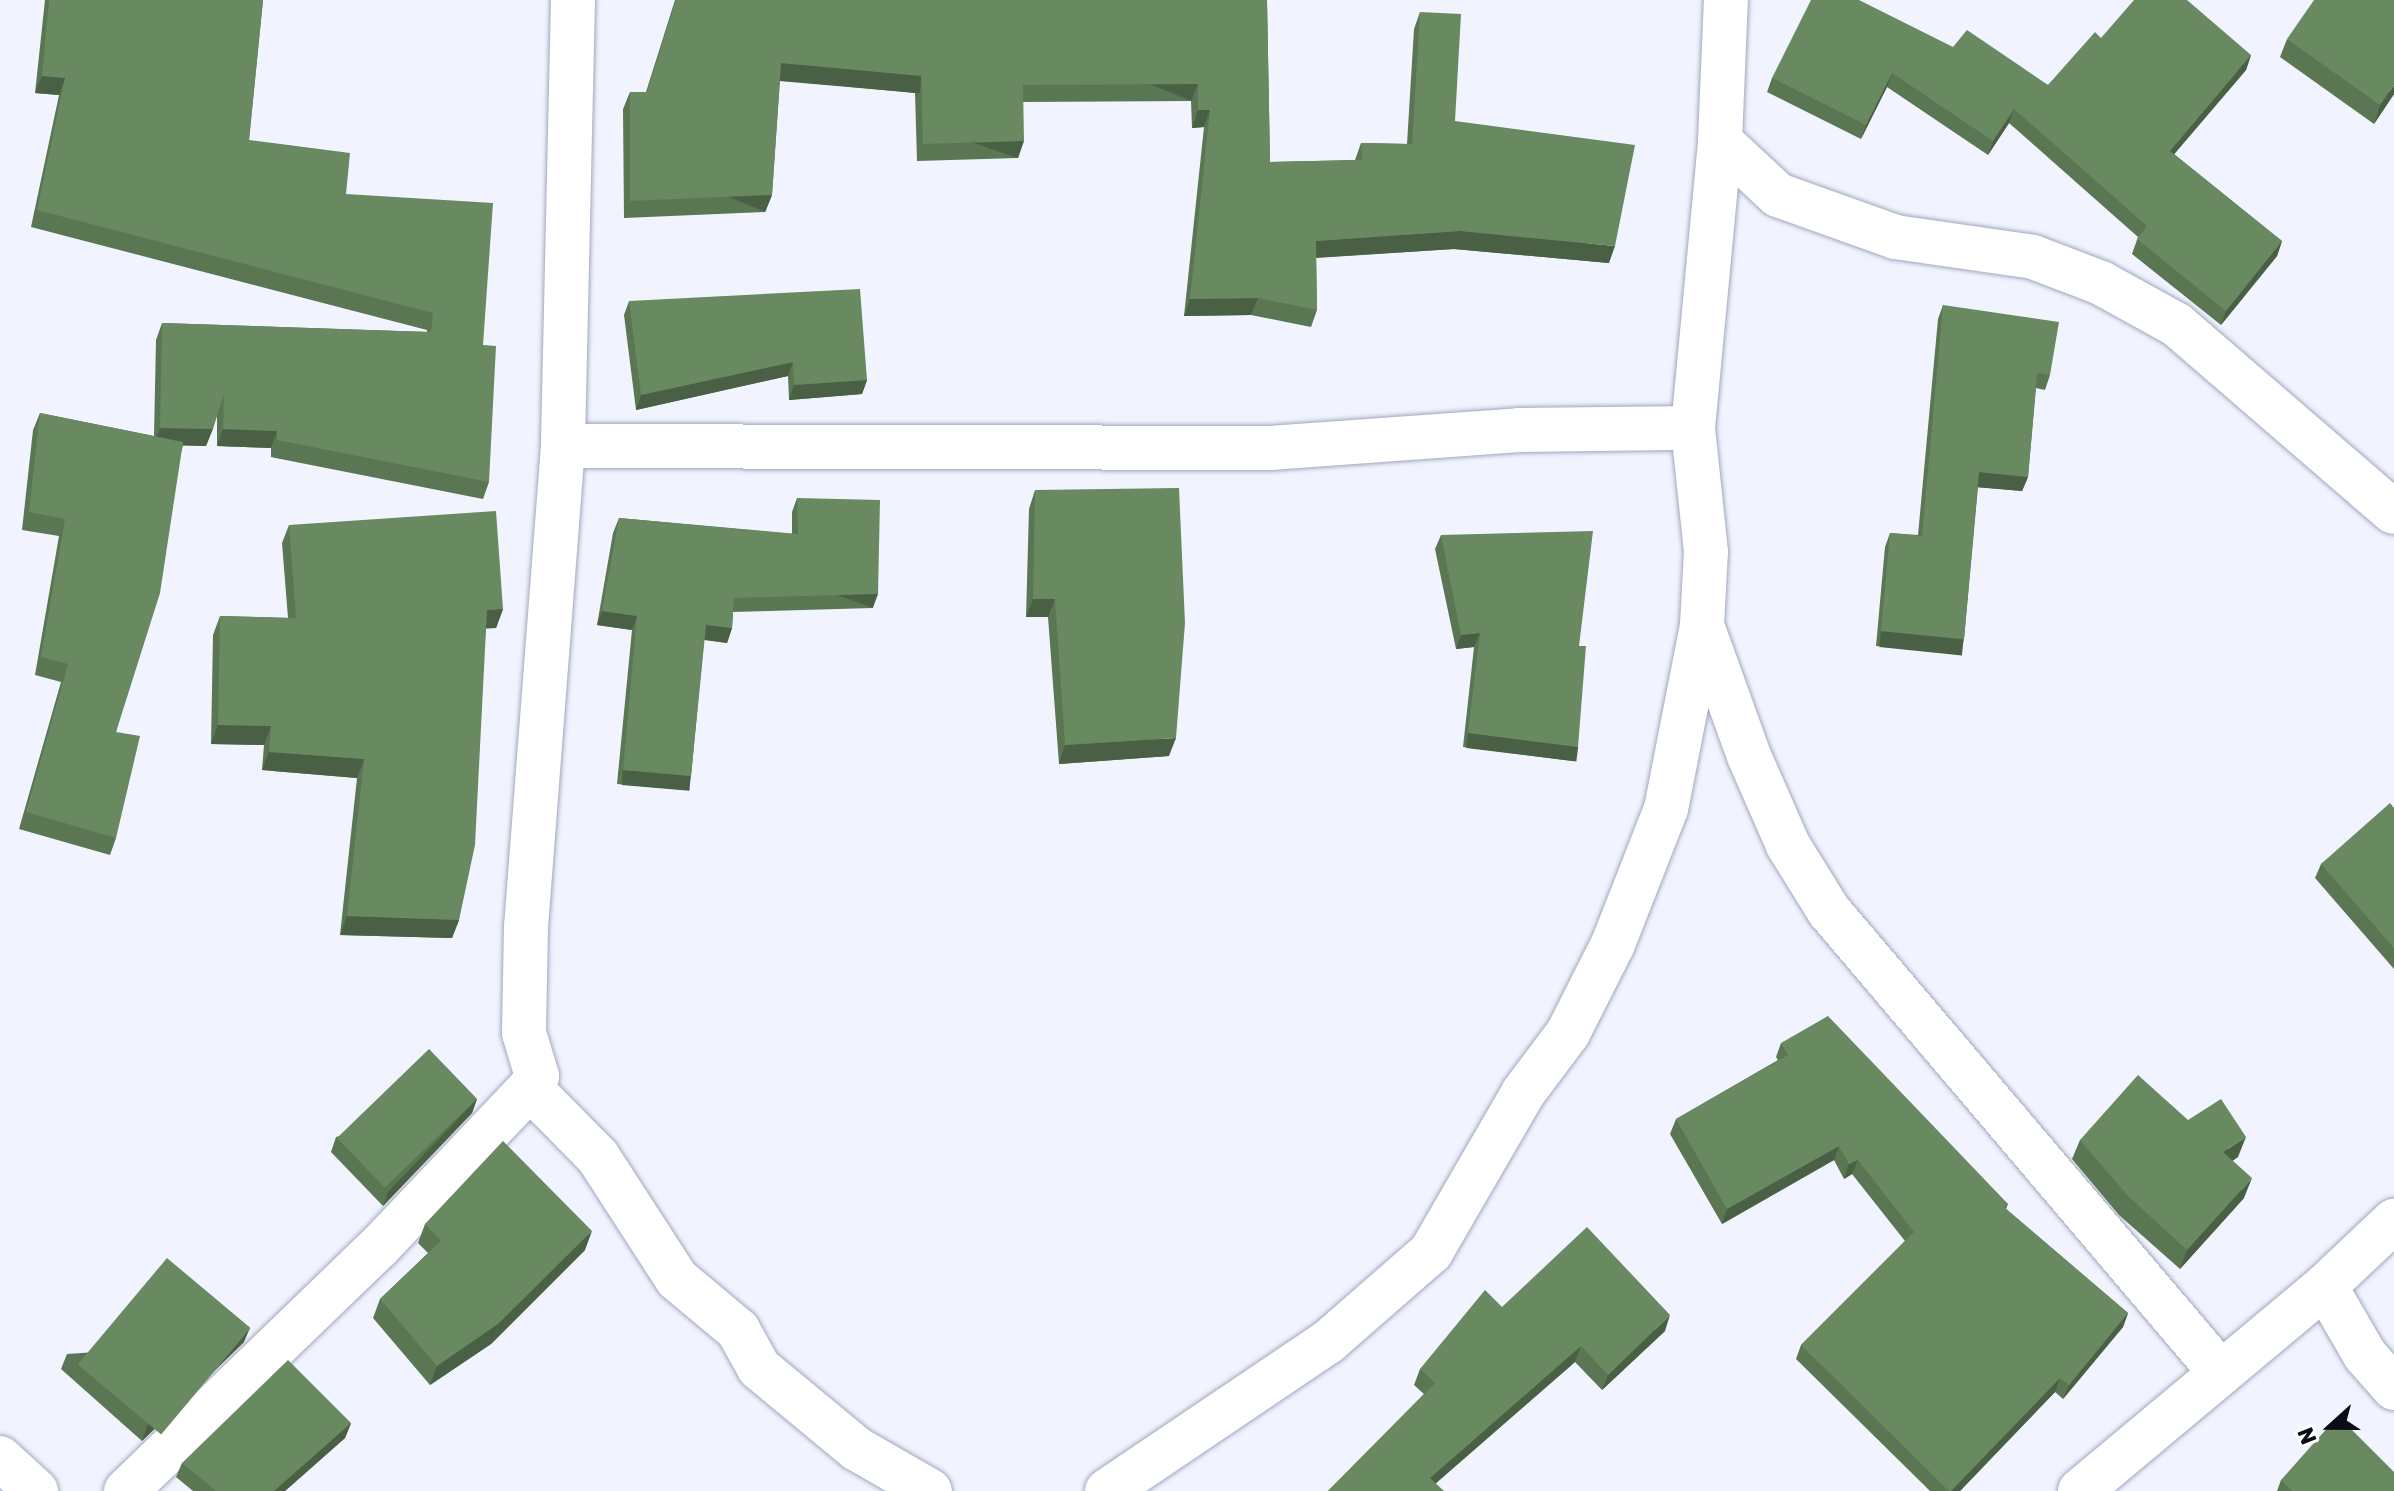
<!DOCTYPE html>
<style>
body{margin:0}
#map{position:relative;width:2394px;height:1491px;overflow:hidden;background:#f1f4fe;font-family:Rubik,sans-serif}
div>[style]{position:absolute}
.roads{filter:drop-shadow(0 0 2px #a0a7bf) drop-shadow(0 0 2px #a0a7bf)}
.minor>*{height:44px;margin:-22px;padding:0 22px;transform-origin:22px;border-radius:22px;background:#fff}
.wall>*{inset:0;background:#5a7653}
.shaded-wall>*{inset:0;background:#4a6044;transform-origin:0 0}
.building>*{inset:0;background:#698961;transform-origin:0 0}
span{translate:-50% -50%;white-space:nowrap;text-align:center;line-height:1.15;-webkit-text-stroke:6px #fff;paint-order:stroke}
.north{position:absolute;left:2290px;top:1387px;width:80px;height:80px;-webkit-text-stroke:6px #fff;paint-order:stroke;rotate:249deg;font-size:22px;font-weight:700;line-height:32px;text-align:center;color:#0a0c15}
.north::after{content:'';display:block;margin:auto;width:28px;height:36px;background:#0a0c15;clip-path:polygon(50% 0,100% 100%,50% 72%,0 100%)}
</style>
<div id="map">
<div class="roads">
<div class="minor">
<i style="left:573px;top:0;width:446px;rotate:91.3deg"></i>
<i style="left:563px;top:446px;width:482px;rotate:94.4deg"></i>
<i style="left:526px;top:927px;width:106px;rotate:91.1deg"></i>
<i style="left:524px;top:1033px;width:45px;rotate:73.2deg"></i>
<i style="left:537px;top:1076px;width:14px;rotate:120deg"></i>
<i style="left:530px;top:1088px;width:97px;rotate:45.4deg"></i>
<i style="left:598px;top:1157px;width:145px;rotate:57.1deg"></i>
<i style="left:677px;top:1279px;width:80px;rotate:39.9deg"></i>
<i style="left:738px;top:1330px;width:43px;rotate:61.1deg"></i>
<i style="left:759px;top:1368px;width:127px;rotate:39.6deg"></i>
<i style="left:857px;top:1449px;width:84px;rotate:29.9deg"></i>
<i style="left:1720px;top:141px;width:79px;rotate:43deg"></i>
<i style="left:1778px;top:195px;width:124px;rotate:19.7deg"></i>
<i style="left:1895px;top:237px;width:139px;rotate:8.2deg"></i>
<i style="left:2033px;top:257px;width:73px;rotate:20.9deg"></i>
<i style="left:2101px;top:283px;width:87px;rotate:28.9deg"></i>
<i style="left:2177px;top:325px;width:286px;rotate:40.8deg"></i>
<i style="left:563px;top:446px;width:707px;rotate:0.16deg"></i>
<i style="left:1270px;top:448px;width:250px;rotate:-4.1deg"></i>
<i style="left:1519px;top:430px;width:174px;rotate:-0.7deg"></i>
<i style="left:1704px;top:631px;width:133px;rotate:70.2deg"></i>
<i style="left:1749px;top:756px;width:97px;rotate:66.3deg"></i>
<i style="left:1788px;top:845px;width:78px;rotate:58.2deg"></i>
<i style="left:1829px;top:911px;width:606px;rotate:49.69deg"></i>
<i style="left:2325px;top:1286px;width:80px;rotate:59.9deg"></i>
<i style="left:2365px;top:1355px;width:44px;rotate:48.7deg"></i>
<i style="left:0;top:1458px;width:49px;rotate:42.5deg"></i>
<i style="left:126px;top:1491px;width:351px;rotate:-44deg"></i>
<i style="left:379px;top:1247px;width:219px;rotate:-46.5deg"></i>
<i style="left:1107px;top:1491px;width:268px;rotate:-34deg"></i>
<i style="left:1329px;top:1341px;width:135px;rotate:-41.1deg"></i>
<i style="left:1431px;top:1252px;width:184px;rotate:-59.9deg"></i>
<i style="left:1523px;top:1093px;width:75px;rotate:-53.1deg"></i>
<i style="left:1568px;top:1033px;width:100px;rotate:-63.2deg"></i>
<i style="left:1613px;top:944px;width:145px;rotate:-68.6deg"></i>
<i style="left:1666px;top:809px;width:187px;rotate:-78.9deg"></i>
<i style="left:1702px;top:625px;width:73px;rotate:-86.9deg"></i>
<i style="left:1706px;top:552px;width:125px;rotate:-96deg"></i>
<i style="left:1693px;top:428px;width:288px;rotate:-84.6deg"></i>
<i style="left:1720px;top:141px;width:141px;rotate:-87.6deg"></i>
<i style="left:2080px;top:1491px;width:319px;rotate:-39.9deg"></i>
<i style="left:2325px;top:1286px;width:95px;rotate:-43.3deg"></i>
</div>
</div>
<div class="wall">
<i style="clip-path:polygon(45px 0,263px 0,249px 140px,346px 194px,483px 345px,489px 482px,483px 499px,271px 457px,271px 448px,217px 446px,217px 414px,206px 446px,183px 445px,116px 732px,116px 838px,110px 855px,19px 829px,61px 682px,35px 675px,59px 536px,22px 530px,33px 430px,40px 413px,154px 436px,156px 340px,162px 323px,427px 332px,427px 330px,31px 227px,59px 95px,35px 93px)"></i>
<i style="clip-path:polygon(675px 0,1267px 0,1270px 162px,1355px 160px,1361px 143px,1407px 144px,1414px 29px,1420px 12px,1455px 121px,1609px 263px,1454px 249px,1316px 258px,1317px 310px,1311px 327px,1251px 315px,1184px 316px,1204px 127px,1192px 128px,1191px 101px,1023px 102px,1018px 158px,917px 161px,915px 93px,780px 80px,772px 195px,765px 212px,624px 218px,623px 109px,630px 92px,646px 92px)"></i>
<i style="clip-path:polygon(2101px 38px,2251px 55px,2246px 70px,2174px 154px,2282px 241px,2277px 256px,2221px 325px,2132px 254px,2138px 237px,2009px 123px,1988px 155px,1887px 87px,1861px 139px,1767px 92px,1772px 78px,1953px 47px,2048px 85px)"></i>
<i style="clip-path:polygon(2287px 39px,2394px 94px,2374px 124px,2280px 57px)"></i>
<i style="clip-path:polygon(629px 301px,867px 380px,862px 394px,789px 400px,788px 376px,636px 410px,624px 315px)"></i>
<i style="clip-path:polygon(1943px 305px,2050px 375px,2045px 390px,2036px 388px,2028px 477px,2022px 491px,1978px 487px,1964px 639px,1959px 654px,1876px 646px,1885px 547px,1890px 533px,1918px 535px,1938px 319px)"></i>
<i style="clip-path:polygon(1035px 490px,1169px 756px,1059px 764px,1048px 617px,1026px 617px,1029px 509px)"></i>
<i style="clip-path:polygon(797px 498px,873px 608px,733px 612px,732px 628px,727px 643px,704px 640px,691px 776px,686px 790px,617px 784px,632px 630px,597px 625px,613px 533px,619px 518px,792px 534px,792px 512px)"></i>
<i style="clip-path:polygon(289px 525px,503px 609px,496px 628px,486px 628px,459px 920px,452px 938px,340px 935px,357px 778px,262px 770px,264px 745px,211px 744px,213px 635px,220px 616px,288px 618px,282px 543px)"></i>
<i style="clip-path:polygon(1441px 535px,1579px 646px,1573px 761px,1463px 747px,1474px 647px,1456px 649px,1435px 549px)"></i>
<i style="clip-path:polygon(2394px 808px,2394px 969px,2315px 878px,2321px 864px)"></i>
<i style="clip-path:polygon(1781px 1043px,2008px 1204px,2006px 1209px,2128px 1313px,2123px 1327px,2063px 1399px,2055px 1392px,1960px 1491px,1930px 1491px,1796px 1359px,1801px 1345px,1905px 1241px,1852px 1174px,1844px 1179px,1834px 1160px,1722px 1224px,1670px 1134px,1676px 1119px,1778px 1060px,1776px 1057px)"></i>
<i style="clip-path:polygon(477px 1099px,472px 1113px,383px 1206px,331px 1152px,336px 1137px)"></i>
<i style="clip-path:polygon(2188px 1120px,2238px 1157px,2232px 1161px,2244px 1198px,2180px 1269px,2119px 1215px,2072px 1159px,2080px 1140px)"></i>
<i style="clip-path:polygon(425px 1224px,585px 1250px,491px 1344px,430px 1385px,373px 1318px,380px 1299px,428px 1253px,418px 1243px)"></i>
<i style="clip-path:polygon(1502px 1307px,1665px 1331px,1602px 1390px,1575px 1362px,1436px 1483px,1328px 1491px,1424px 1394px,1414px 1385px,1420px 1369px)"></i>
<i style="clip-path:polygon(244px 1342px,142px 1441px,61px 1369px,67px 1354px)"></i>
<i style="clip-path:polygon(351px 1423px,345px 1438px,285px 1491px,193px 1491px,176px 1477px,182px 1463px)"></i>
<i style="clip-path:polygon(2281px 1480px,2394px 1491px,2277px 1491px)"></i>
</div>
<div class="shaded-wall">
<i style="clip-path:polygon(2251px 55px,2246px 70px,2165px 165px,2170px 151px)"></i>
<i style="left:781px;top:63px;width:141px;height:18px;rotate:5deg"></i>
<i style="clip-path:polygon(1892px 73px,1887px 87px,1861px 139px,1866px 125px)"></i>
<i style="clip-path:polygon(42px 76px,65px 78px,59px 95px,35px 93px)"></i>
<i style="left:1198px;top:84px;width:18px;height:175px;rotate:112deg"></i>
<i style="clip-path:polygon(2394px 85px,2394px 94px,2374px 124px,2380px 105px)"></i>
<i style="clip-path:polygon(2014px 109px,2009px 123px,1988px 155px,1993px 141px)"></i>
<i style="clip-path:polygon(1198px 110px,1210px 110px,1204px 127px,1192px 128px)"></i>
<i style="left:1024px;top:141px;width:18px;height:101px;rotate:109deg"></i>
<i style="left:772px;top:195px;width:18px;height:142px;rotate:112deg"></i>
<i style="clip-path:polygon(1460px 231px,1615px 246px,1609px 263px,1454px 249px,1310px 258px,1316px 241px)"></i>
<i style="clip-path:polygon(2282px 241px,2277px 256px,2221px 325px,2226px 311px)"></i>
<i style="clip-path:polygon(1258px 298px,1251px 315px,1184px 316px,1190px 299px)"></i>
<i style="clip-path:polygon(793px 362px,788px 376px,636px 410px,641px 395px)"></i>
<i style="clip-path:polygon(867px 380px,862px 394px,789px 400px,794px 385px)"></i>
<i style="clip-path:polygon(160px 428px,213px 429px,206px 446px,154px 445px)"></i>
<i style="clip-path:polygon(223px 429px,277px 431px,271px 448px,217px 446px)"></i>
<i style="clip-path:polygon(1979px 472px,2028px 477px,2022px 491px,1974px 487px)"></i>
<i style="left:878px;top:594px;width:15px;height:144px;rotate:110deg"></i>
<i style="clip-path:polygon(1033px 599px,1055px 599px,1048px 617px,1026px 617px)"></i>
<i style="clip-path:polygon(503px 609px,496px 628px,480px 629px,487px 610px)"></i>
<i style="clip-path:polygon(602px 611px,637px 616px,632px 630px,597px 625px)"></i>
<i style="clip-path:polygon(706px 625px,732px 628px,727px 643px,700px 639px)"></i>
<i style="left:1881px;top:631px;width:83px;height:16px;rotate:6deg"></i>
<i style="clip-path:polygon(1480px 633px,1474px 647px,1456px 649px,1461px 635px)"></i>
<i style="clip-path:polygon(218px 725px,271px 726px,264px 745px,211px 744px)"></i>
<i style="left:1468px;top:733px;width:111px;height:15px;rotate:7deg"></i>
<i style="clip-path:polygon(1176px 738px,1169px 756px,1059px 764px,1065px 745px)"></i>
<i style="clip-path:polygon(269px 752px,364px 759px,357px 778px,262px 770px)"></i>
<i style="left:623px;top:770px;width:68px;height:15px;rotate:5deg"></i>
<i style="clip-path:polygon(347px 916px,459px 920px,452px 938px,340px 935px)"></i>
<i style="clip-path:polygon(477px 1099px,472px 1113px,383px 1206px,388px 1192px)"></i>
<i style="clip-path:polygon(2246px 1137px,2238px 1157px,2216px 1172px,2223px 1152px)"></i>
<i style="clip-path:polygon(1839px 1146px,1834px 1160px,1722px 1224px,1727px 1209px)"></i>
<i style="clip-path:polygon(1858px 1160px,1852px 1174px,1844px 1179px,1849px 1164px)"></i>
<i style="clip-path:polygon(2252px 1178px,2244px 1198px,2180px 1269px,2187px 1250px)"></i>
<i style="clip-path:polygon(592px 1231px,585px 1250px,491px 1344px,430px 1385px,437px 1366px)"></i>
<i style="clip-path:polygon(2128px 1313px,2123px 1327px,2063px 1399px,2069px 1385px)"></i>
<i style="clip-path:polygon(1670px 1315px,1665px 1331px,1602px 1390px,1608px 1375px)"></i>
<i style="clip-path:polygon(250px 1328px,244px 1342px,142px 1441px,147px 1426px)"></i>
<i style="clip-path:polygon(1581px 1346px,1575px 1362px,1427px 1491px,1430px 1478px)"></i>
<i style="clip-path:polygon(2060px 1378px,2055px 1392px,1960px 1491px,1951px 1491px)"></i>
<i style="clip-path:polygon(351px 1423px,345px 1438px,285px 1491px,274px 1491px)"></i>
</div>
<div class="building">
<i style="clip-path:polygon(49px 0,263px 0,249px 140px,350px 153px,346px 194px,493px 203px,483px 345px,496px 346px,489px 482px,277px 440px,277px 431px,223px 429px,224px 394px,213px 429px,160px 428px,162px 323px,431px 332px,433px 313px,37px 210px,65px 78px,42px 76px)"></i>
<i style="clip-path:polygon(676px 0,1267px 0,1270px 162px,1362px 160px,1361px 143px,1412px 144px,1420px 12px,1461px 14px,1455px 121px,1635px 145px,1615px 246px,1460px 231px,1316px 241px,1317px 310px,1258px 298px,1190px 299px,1210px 110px,1198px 110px,1198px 84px,1023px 85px,1024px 141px,923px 144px,921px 76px,781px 63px,772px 195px,630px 201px,630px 92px,647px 92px)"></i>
<i style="clip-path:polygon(1811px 0,1859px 0,1953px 47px,1967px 30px,2048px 85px,2095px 32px,2101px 38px,2134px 0,2187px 0,2251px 55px,2170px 151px,2282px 241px,2226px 311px,2137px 239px,2147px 226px,2014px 109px,1993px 141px,1892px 73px,1866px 125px,1772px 78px)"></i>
<i style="clip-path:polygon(2314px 0,2394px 0,2394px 85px,2380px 105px,2287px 39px)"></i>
<i style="clip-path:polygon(860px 289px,867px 380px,794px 385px,793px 362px,641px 395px,629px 301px)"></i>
<i style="clip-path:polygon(1943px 305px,2059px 322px,2050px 375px,2037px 373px,2028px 477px,1979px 472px,1964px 639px,1881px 631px,1890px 533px,1922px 536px)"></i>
<i style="clip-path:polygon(40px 413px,183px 442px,160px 593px,116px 732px,140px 736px,116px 838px,26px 812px,68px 664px,41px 657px,65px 519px,29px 512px)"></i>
<i style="clip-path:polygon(1179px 488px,1185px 623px,1176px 738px,1065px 745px,1055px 599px,1033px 599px,1035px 490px)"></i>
<i style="clip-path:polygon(797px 498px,880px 500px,878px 594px,734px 598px,732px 628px,706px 625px,691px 776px,623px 770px,637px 616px,602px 611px,619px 518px,798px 534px)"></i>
<i style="clip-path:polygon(496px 511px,503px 609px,487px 610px,475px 845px,459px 920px,347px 916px,364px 759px,269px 752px,271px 726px,218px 725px,220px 616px,296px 618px,289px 525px)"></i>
<i style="clip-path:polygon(1593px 531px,1579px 646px,1586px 646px,1578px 747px,1468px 733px,1480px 633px,1461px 635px,1441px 535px)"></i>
<i style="clip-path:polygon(2390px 803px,2394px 808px,2394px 948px,2321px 864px)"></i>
<i style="clip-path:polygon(1828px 1016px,2008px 1204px,2004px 1207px,2128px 1313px,2069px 1385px,2060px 1378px,1951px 1491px,1949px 1491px,1801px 1345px,1914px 1232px,1858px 1160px,1849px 1164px,1839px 1146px,1727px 1209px,1676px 1119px,1788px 1055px,1781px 1043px)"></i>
<i style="left:429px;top:1049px;width:69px;height:128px;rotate:46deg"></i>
<i style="clip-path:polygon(2138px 1075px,2188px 1120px,2221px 1099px,2246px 1137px,2223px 1152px,2252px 1178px,2187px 1250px,2127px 1195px,2080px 1140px)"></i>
<i style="clip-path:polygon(503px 1141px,592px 1231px,498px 1324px,437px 1366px,380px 1299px,441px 1241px,425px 1224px)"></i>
<i style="clip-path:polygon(1587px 1227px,1670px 1315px,1608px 1375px,1581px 1346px,1430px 1478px,1444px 1491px,1328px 1491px,1435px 1383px,1420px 1369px,1485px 1290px,1502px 1307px)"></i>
<i style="left:167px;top:1258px;width:109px;height:139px;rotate:40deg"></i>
<i style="clip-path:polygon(288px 1360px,351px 1423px,274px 1491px,216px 1491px,182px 1463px)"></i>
<i style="clip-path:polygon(2338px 1416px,2394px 1472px,2394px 1491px,2292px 1491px,2281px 1480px)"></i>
</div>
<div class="north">N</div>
</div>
